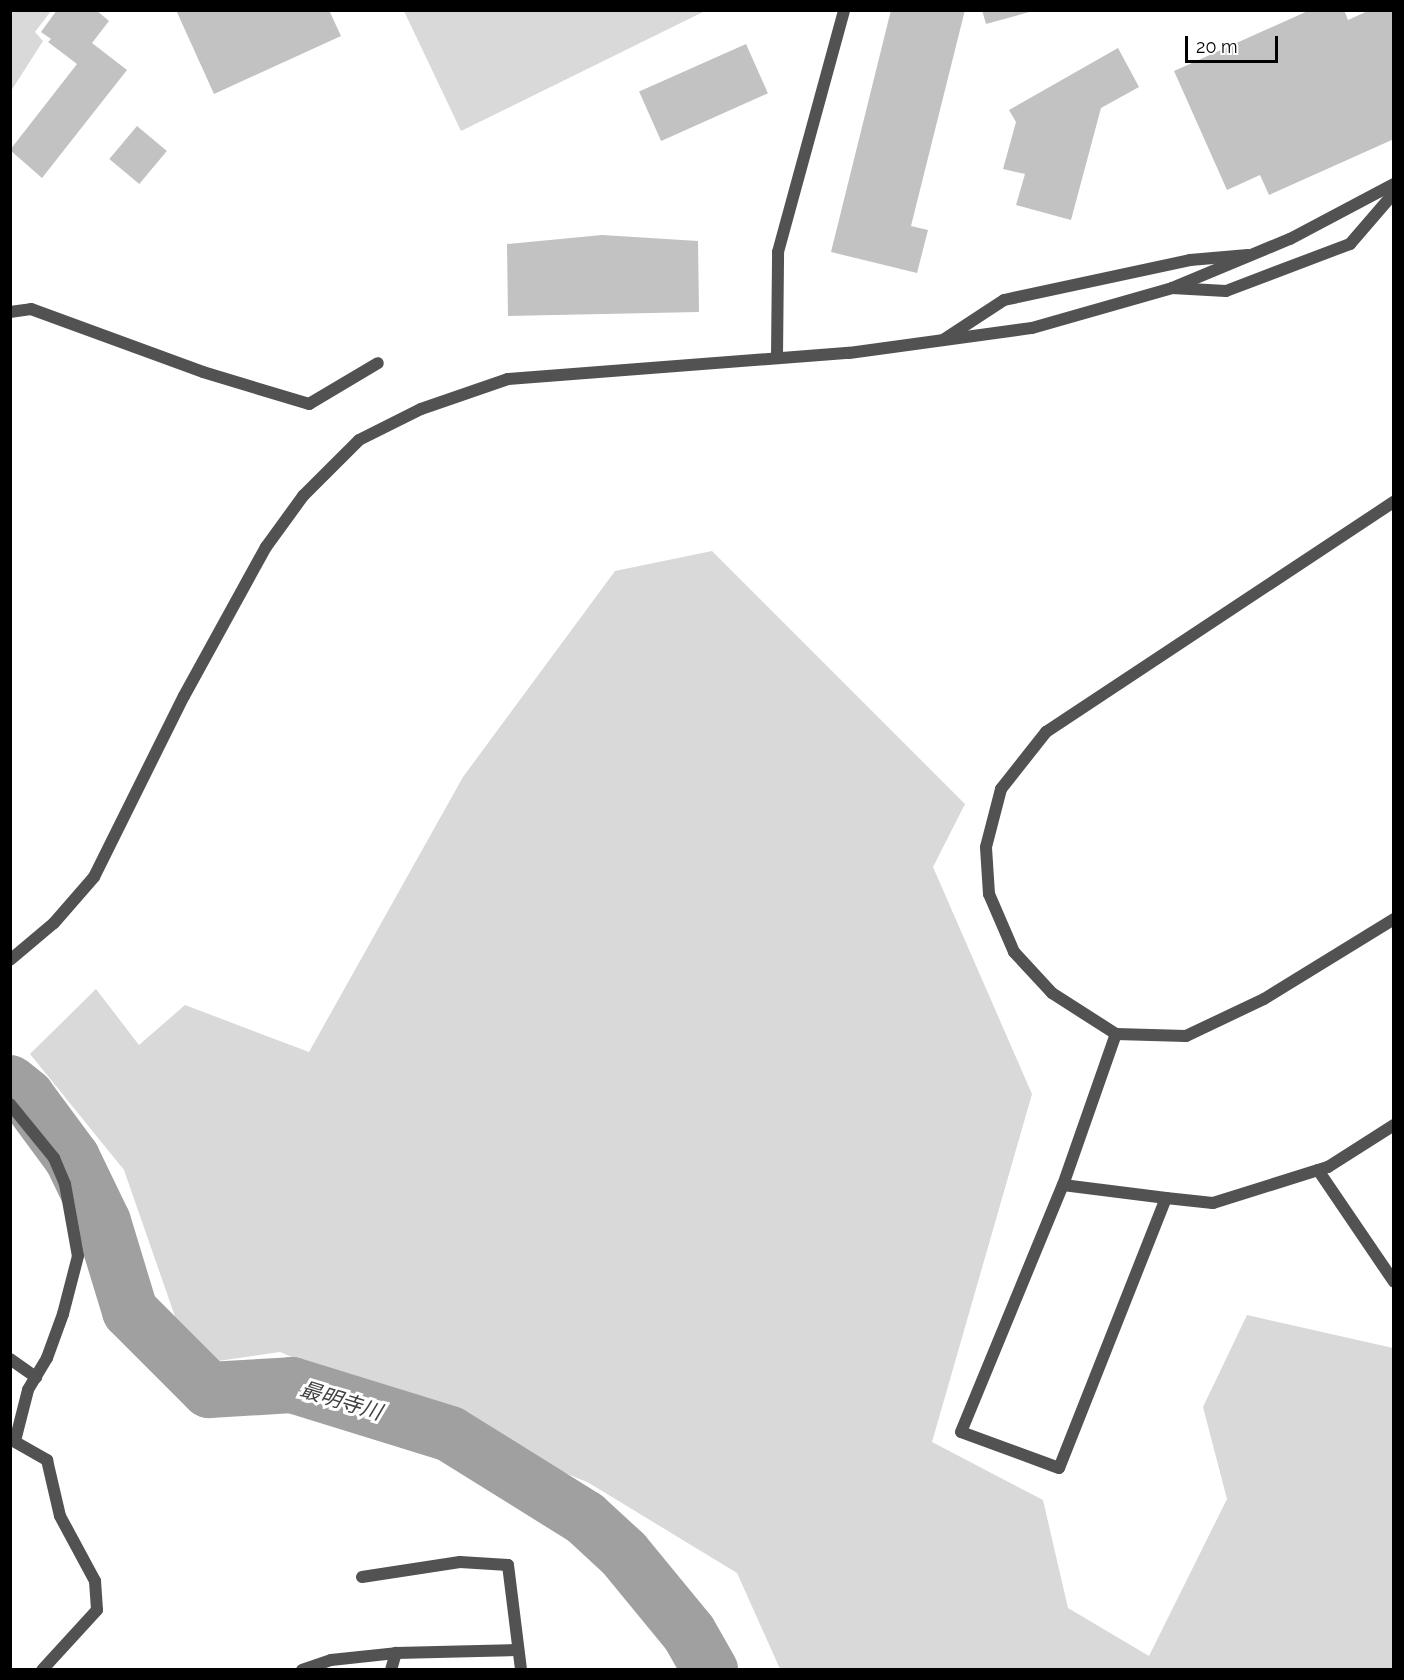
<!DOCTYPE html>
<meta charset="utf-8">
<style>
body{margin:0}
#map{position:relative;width:1404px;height:1680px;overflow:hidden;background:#fff;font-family:Raleway,"Noto Sans JP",sans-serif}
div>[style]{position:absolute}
.green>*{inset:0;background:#d9d9d9}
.river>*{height:56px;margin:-28px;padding:0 28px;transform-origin:28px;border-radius:28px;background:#a0a0a0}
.building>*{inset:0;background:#c2c2c2;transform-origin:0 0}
.service>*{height:12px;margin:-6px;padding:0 6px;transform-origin:6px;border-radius:6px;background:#525252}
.minor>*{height:12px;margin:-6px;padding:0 6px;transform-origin:6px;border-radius:6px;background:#525252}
.tertiary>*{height:12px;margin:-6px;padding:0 6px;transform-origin:6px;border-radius:6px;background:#525252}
span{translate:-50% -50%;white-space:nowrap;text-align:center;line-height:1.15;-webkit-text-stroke:6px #fff;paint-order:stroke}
.water-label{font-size:21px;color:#414141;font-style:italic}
.frame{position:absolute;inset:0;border:12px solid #000;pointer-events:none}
.scale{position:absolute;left:1185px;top:36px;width:93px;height:27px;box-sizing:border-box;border:3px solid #000;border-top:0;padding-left:8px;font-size:18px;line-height:21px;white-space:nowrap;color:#000;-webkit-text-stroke:4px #fff;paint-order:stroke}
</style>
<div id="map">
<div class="green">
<i style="clip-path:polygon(11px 10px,51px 11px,35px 32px,43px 41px,11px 91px)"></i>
<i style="clip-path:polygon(404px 11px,705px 11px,461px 131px)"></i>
<i style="clip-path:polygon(712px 551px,965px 804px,933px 867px,1032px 1094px,932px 1442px,1043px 1500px,1068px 1608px,1149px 1656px,1227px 1499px,1203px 1407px,1247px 1315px,1393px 1348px,1393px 1669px,780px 1669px,737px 1573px,589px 1483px,280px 1352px,218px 1361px,187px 1351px,124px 1170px,30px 1054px,96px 989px,139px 1045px,185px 1005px,309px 1052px,463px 777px,615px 571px)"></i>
</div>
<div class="river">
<i style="left:10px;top:1083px;width:22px;rotate:39deg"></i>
<i style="left:27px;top:1097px;width:76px;rotate:53.6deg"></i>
<i style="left:72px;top:1158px;width:71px;rotate:64.2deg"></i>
<i style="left:103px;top:1222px;width:93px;rotate:73.1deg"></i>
<i style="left:130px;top:1311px;width:112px;rotate:45deg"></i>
<i style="left:209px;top:1390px;width:83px;rotate:-3.4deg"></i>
<i style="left:292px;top:1385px;width:165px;rotate:17.2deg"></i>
<i style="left:450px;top:1434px;width:159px;rotate:31.9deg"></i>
<i style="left:585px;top:1518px;width:53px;rotate:42.7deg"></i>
<i style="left:624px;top:1554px;width:102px;rotate:50.6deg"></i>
<i style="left:689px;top:1633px;width:43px;rotate:60.4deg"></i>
</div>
<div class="building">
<i style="clip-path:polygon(57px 10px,96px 10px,109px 21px,92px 43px,127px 70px,42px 178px,10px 150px,77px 64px,48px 42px,51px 39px,41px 32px)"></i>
<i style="clip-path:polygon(176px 10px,329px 10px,341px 36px,214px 94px)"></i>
<i style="clip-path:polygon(891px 10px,965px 10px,911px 226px,928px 230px,917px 273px,831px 252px)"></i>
<i style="clip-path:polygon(982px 10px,1033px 10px,1033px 11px,986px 24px)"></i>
<i style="clip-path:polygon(1310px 10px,1344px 10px,1348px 20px,1370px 10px,1394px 10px,1394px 139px,1269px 195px,1260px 175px,1227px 190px,1174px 71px)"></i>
<i style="left:746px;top:44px;width:54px;height:117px;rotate:66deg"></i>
<i style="clip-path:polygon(1118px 48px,1139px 87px,1101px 108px,1071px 220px,1016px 205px,1025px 174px,1003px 169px,1016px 122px,1009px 110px)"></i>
<i style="left:137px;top:126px;width:39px;height:43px;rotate:40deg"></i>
<i style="clip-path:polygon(602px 235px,698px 241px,699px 312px,508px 316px,507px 244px)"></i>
</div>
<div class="service">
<i style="left:1172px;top:288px;width:54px;rotate:3.2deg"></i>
<i style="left:1226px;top:291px;width:133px;rotate:-20.8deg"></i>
<i style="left:1350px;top:244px;width:67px;rotate:-49.2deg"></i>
<i style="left:943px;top:340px;width:73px;rotate:-33.3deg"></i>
<i style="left:1004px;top:300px;width:190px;rotate:-12.1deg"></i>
<i style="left:1190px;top:260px;width:58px;rotate:-4.9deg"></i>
</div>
<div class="minor">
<i style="left:10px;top:312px;width:21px;rotate:-8deg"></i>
<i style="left:31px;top:309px;width:183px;rotate:20.1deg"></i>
<i style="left:203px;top:372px;width:111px;rotate:16.8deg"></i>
<i style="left:309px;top:404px;width:80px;rotate:-30.7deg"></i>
<i style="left:1116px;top:1034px;width:76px;rotate:-147.4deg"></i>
<i style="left:1052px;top:993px;width:56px;rotate:-132.8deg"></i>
<i style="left:1014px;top:952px;width:63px;rotate:-113.3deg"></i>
<i style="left:989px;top:894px;width:47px;rotate:-93.7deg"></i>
<i style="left:986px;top:847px;width:60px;rotate:-75.5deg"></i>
<i style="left:1001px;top:789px;width:73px;rotate:-51.7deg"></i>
<i style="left:1046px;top:732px;width:417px;rotate:-33.5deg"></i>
<i style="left:10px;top:1104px;width:70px;rotate:50.8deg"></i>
<i style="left:54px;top:1158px;width:28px;rotate:67deg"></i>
<i style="left:65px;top:1184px;width:73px;rotate:79.8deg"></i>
<i style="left:78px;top:1256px;width:60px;rotate:104.5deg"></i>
<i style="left:63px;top:1314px;width:47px;rotate:110deg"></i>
<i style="left:47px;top:1358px;width:37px;rotate:121deg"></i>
<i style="left:28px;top:1390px;width:53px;rotate:104.3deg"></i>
<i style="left:1318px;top:1170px;width:135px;rotate:55.8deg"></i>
<i style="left:1063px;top:1185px;width:160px;rotate:-70.7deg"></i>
<i style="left:1116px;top:1034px;width:70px;rotate:1.6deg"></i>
<i style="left:1186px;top:1036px;width:86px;rotate:-25.4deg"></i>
<i style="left:1264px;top:999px;width:153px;rotate:-31.6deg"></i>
<i style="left:1166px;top:1198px;width:290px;rotate:111.6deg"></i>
<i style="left:1059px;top:1468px;width:104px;rotate:-159.8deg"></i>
<i style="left:961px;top:1432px;width:267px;rotate:-67.6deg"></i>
<i style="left:1063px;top:1185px;width:104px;rotate:7.2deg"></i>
<i style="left:1166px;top:1198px;width:47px;rotate:6.1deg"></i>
<i style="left:1213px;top:1203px;width:121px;rotate:-17.4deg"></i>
<i style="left:1328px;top:1167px;width:78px;rotate:-32.5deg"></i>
<i style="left:10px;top:1359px;width:32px;rotate:35deg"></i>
<i style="left:10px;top:1439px;width:43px;rotate:29.6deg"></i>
<i style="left:47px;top:1460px;width:57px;rotate:76.9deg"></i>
<i style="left:60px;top:1516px;width:74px;rotate:61.7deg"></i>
<i style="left:95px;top:1581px;width:29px;rotate:86deg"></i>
<i style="left:97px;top:1610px;width:81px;rotate:132.5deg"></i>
<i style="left:362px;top:1577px;width:99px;rotate:-8.7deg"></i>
<i style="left:460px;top:1562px;width:48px;rotate:3.6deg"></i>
<i style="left:508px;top:1565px;width:106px;rotate:82.9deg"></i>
<i style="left:302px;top:1670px;width:31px;rotate:-19deg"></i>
<i style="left:331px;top:1660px;width:65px;rotate:-6.1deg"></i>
<i style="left:396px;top:1653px;width:121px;rotate:-1.4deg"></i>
<i style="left:391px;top:1670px;width:18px;rotate:-74deg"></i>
</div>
<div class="tertiary">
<i style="left:777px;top:356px;width:104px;rotate:-89.4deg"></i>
<i style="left:778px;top:252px;width:251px;rotate:-74.7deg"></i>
<i style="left:10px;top:960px;width:57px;rotate:-40.1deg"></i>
<i style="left:54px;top:923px;width:61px;rotate:-49deg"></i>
<i style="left:94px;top:877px;width:202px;rotate:-63.6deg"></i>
<i style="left:184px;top:696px;width:170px;rotate:-61.2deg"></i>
<i style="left:266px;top:547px;width:63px;rotate:-54deg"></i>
<i style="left:303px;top:496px;width:79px;rotate:-45deg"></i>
<i style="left:359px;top:440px;width:69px;rotate:-26.6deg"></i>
<i style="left:421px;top:409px;width:92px;rotate:-19deg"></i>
<i style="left:508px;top:379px;width:342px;rotate:-4.4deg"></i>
<i style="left:849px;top:353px;width:185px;rotate:-7.8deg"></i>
<i style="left:1032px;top:328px;width:146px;rotate:-15.9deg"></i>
<i style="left:1172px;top:288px;width:128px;rotate:-22.6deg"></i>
<i style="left:1290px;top:239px;width:118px;rotate:-27.9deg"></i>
</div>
<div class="water-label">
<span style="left:341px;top:1401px;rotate:17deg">最明寺川</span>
</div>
<div class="frame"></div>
<div class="scale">20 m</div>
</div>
